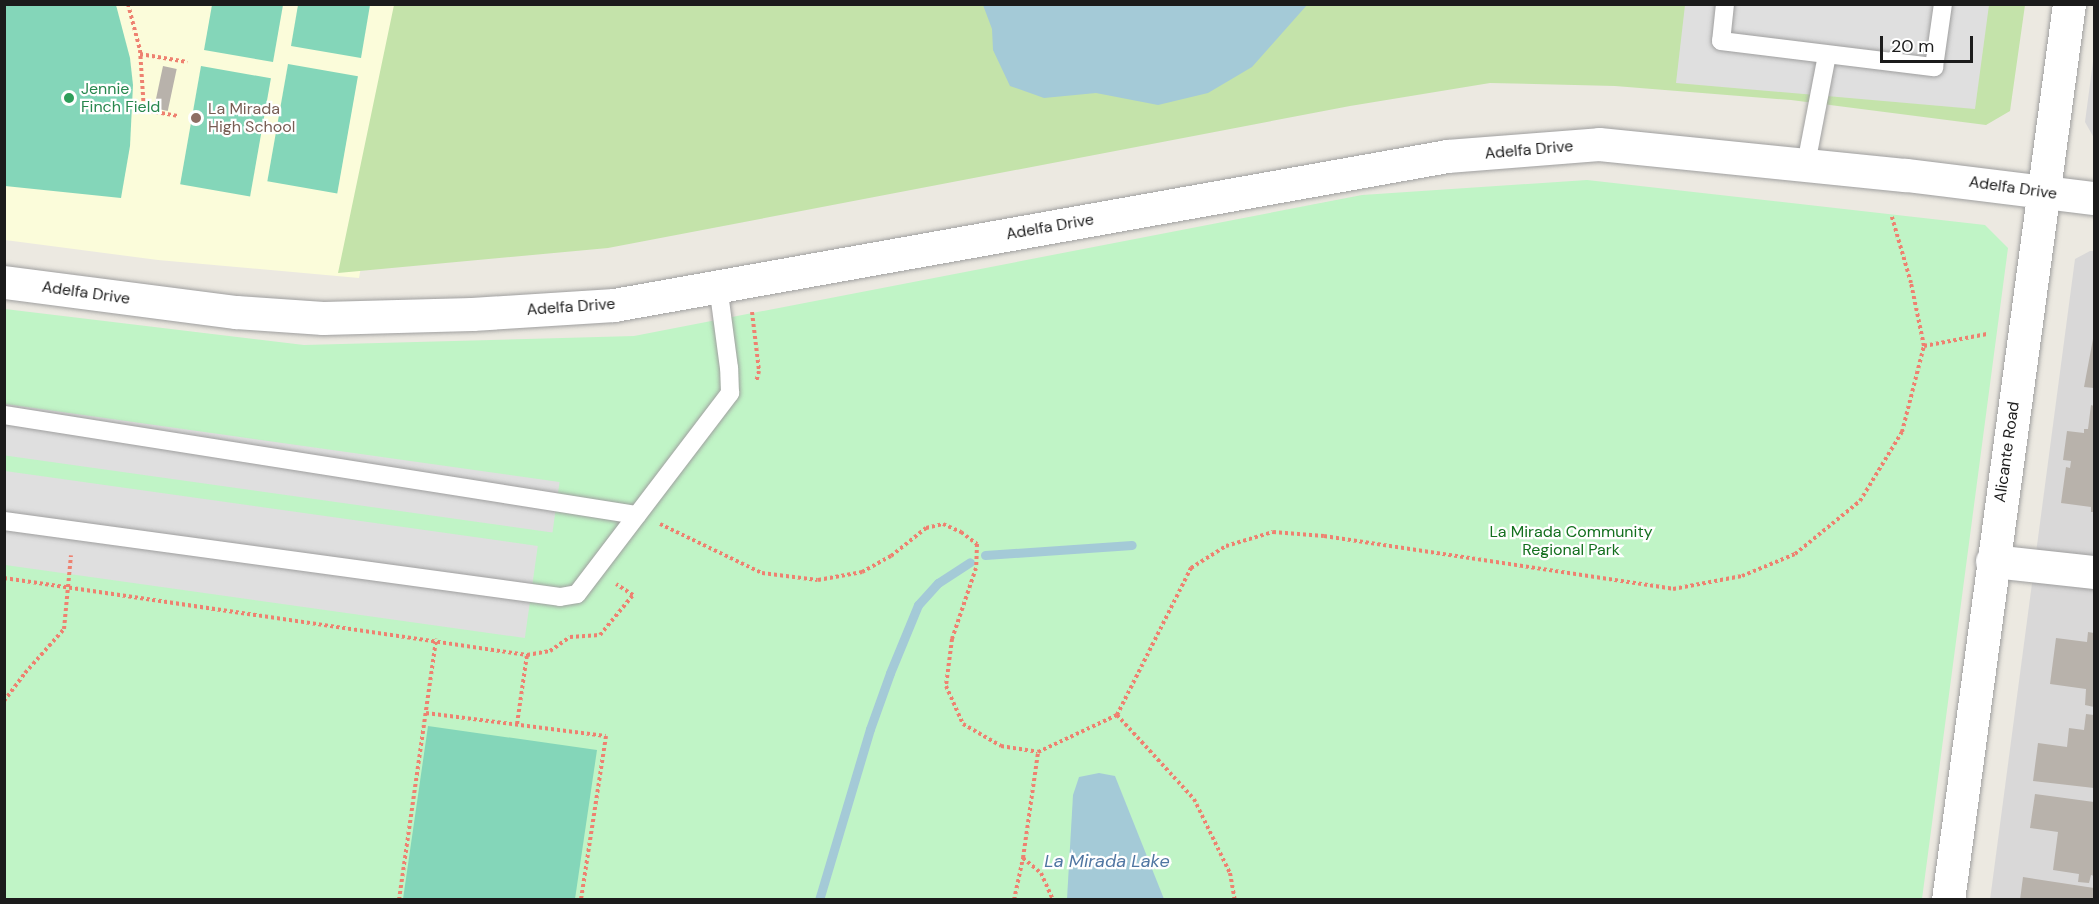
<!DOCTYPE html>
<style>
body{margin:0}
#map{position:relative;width:2099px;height:904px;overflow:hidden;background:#ece9e1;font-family:"DM Sans",sans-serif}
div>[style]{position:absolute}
.residential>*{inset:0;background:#d9d8d8}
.education>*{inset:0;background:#fbfcda}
.grass>*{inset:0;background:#c4e3aa}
.park>*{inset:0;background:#c0f4c6}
.pitch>*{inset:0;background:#84d6b9;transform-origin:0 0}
.parking>*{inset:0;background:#dfdfdf;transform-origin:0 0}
.water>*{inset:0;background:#a4cad7}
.stream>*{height:9px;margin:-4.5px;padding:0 4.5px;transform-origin:4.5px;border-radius:4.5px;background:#a4cad7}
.building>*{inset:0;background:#b8b2ab;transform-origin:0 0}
.path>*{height:4px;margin-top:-2px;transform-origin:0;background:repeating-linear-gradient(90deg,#ee8170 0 3px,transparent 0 6px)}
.roads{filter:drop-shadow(0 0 2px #9f9f9f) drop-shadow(0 0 2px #9f9f9f)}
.service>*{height:18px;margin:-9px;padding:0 9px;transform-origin:9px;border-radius:9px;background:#fff}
.minor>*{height:33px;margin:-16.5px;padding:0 16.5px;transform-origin:16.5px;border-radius:16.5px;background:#fff}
.tertiary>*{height:33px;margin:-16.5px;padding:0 16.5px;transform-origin:16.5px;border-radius:16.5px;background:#fff}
.dots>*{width:16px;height:16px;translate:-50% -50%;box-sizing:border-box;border:3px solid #fff;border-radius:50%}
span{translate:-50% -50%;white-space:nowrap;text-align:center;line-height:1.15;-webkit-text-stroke:4.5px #fff;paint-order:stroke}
.leisure-label{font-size:16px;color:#27864d}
.left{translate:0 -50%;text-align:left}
.education-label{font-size:16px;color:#785e54}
.street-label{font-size:16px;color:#1b1b1b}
.park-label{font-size:16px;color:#136f1e}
.water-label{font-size:18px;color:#5076a2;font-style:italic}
.frame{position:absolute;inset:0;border:6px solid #1b1b1b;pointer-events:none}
.scale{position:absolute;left:1880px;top:36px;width:93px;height:27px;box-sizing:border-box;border:3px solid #1b1b1b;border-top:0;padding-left:8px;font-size:18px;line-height:21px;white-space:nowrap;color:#1b1b1b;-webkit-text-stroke:4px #fff;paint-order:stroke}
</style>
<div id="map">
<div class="residential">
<i style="clip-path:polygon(2094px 54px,2094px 138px,2085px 122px)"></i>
<i style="clip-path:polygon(2090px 251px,2094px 251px,2094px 899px,1990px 900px,2075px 259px)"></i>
</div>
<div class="education">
<i style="clip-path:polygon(5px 5px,408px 5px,359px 278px,158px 260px,5px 240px)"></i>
</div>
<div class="grass">
<i style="clip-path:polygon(394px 5px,2025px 5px,2010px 111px,1986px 125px,1791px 100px,1615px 86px,1490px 83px,1350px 106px,608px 248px,338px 273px)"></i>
</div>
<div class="park">
<i style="clip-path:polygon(1587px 180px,1985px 225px,2008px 248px,1922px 899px,5px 900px,5px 309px,304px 345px,634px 336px,1362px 195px)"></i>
</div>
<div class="pitch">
<i style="clip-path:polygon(4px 5px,116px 5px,130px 58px,133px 85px,130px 146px,121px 198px,5px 186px)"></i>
<i style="clip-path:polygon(212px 5px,283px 5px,273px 62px,204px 50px)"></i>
<i style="clip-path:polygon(298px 5px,370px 5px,361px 58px,291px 46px)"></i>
<i style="left:288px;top:64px;width:71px;height:119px;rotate:10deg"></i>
<i style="left:201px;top:66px;width:71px;height:120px;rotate:10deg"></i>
<i style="clip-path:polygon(428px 726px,597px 750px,575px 899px,403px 899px)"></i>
</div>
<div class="parking">
<i style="clip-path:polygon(1685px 5px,1989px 5px,1975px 109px,1676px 83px)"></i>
<i style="left:5px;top:404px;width:560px;height:51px;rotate:8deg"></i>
<i style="left:5px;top:471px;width:538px;height:93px;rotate:8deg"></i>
</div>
<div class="water">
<i style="clip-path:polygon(983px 5px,983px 4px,1307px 5px,1252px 67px,1208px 93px,1158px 105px,1096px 93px,1044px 98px,1010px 86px,993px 50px,992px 29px)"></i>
<i style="clip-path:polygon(1099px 773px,1115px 776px,1164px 899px,1067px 899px,1073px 795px,1079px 777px)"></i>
</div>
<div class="stream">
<i style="left:985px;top:555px;width:147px;rotate:-3.9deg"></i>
<i style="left:819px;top:900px;width:178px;rotate:-73.4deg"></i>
<i style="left:870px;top:729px;width:59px;rotate:-70.3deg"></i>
<i style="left:890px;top:673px;width:74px;rotate:-67.6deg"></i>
<i style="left:918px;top:605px;width:30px;rotate:-48deg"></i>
<i style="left:938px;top:583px;width:38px;rotate:-33deg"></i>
</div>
<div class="building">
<i style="left:163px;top:66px;width:14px;height:43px;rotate:12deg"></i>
<i style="clip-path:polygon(2093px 339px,2094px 339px,2094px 388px,2084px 387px)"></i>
<i style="clip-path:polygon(2091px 405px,2094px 406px,2094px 512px,2091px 512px,2091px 507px,2061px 503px,2066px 467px,2070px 468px,2071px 461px,2063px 460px,2067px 431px,2084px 433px,2084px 429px,2088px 429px)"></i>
<i style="clip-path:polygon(2088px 632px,2094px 633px,2094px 707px,2085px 705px,2086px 689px,2050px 684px,2056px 638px,2087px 642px)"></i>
<i style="clip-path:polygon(2086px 714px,2094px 715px,2094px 788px,2033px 781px,2038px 743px,2067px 747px,2069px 728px,2084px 730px)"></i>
<i style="clip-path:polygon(2035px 794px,2094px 802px,2094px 876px,2091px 875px,2089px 883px,2078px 882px,2079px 874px,2053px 870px,2058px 832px,2030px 828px)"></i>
<i style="clip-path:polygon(2023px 877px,2094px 888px,2094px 900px,2020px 900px)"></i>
</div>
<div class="path">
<i style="left:128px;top:4px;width:48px;rotate:75.4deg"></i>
<i style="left:140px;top:50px;width:60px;rotate:86.2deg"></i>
<i style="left:144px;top:110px;width:34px;rotate:10deg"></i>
<i style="left:140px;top:54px;width:48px;rotate:9.7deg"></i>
<i style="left:752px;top:312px;width:59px;rotate:83.2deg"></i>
<i style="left:759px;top:371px;width:11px;rotate:105deg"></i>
<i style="left:1924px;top:346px;width:64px;rotate:-10.8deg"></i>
<i style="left:660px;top:524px;width:113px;rotate:25.7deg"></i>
<i style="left:762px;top:573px;width:56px;rotate:7.1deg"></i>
<i style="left:818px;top:580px;width:45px;rotate:-10.3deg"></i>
<i style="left:862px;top:572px;width:33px;rotate:-29deg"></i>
<i style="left:891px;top:556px;width:45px;rotate:-38.7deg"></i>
<i style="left:926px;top:528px;width:17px;rotate:-13deg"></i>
<i style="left:943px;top:524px;width:20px;rotate:24deg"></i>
<i style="left:961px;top:532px;width:20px;rotate:37deg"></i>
<i style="left:977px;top:544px;width:24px;rotate:92deg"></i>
<i style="left:976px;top:568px;width:75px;rotate:108.7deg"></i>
<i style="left:952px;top:639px;width:47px;rotate:97.3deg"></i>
<i style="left:946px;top:686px;width:42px;rotate:65.9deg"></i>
<i style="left:963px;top:724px;width:44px;rotate:30.1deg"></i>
<i style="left:1001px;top:746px;width:37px;rotate:9deg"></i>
<i style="left:1038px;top:752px;width:87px;rotate:-25.1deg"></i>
<i style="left:1117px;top:715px;width:165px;rotate:-63.3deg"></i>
<i style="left:1191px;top:568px;width:41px;rotate:-32.2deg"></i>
<i style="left:1226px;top:546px;width:49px;rotate:-16.6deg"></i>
<i style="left:1273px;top:532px;width:51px;rotate:4.5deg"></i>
<i style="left:1324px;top:536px;width:353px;rotate:8.6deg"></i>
<i style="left:1673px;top:589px;width:70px;rotate:-10.7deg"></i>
<i style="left:1742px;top:576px;width:57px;rotate:-22.5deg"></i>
<i style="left:1795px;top:554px;width:84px;rotate:-39.2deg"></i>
<i style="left:1860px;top:501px;width:81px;rotate:-58.7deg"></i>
<i style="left:1902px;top:432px;width:89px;rotate:-75.7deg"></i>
<i style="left:1924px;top:346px;width:64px;rotate:-101.7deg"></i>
<i style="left:1911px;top:283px;width:69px;rotate:-106.1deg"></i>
<i style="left:4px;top:578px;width:529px;rotate:8.38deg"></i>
<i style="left:527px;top:655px;width:23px;rotate:-10deg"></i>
<i style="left:550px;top:651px;width:24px;rotate:-35deg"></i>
<i style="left:570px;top:637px;width:30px;rotate:-4deg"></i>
<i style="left:600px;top:635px;width:52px;rotate:-50.5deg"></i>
<i style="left:633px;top:595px;width:20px;rotate:-147deg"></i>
<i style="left:4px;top:701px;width:35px;rotate:-53deg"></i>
<i style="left:25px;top:673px;width:59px;rotate:-48.4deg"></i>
<i style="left:64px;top:629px;width:74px;rotate:-84.6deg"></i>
<i style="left:426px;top:713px;width:181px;rotate:7.3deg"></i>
<i style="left:606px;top:736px;width:166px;rotate:98.7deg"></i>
<i style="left:1117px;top:715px;width:114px;rotate:47.5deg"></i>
<i style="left:1194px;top:799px;width:82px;rotate:64.1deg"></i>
<i style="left:1230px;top:873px;width:27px;rotate:80deg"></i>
<i style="left:517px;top:724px;width:70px;rotate:-81.8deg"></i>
<i style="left:1023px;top:858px;width:23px;rotate:40deg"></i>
<i style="left:1041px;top:873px;width:30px;rotate:66deg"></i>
<i style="left:399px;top:900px;width:264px;rotate:-81.9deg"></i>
<i style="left:1014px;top:900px;width:43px;rotate:-77.9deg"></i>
<i style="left:1023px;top:858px;width:107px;rotate:-81.9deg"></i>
</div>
<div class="roads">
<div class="service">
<i style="left:1725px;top:4px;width:37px;rotate:96deg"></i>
<i style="left:1721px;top:41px;width:215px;rotate:7deg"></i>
<i style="left:1934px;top:67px;width:64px;rotate:-81.9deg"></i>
<i style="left:1806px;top:164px;width:111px;rotate:-79.1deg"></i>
<i style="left:4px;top:415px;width:641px;rotate:8.98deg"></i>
<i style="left:4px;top:521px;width:561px;rotate:7.78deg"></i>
<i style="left:560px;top:597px;width:17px;rotate:-10deg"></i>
<i style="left:577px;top:594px;width:253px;rotate:-52.7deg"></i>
<i style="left:730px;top:393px;width:25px;rotate:-92deg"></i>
<i style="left:729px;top:368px;width:83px;rotate:-97.6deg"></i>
</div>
<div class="minor">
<i style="left:1992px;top:561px;width:103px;rotate:6.2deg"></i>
</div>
<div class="tertiary">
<i style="left:4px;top:282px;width:234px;rotate:7.4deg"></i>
<i style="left:236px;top:312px;width:87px;rotate:3.9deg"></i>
<i style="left:323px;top:318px;width:149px;rotate:-1.5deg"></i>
<i style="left:472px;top:314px;width:142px;rotate:-3.6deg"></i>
<i style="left:614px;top:305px;width:846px;rotate:-10.14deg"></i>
<i style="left:1447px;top:156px;width:152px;rotate:-4.5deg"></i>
<i style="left:1599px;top:144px;width:309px;rotate:5.8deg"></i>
<i style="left:1906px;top:175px;width:189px;rotate:7deg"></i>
<i style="left:1948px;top:900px;width:904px;rotate:-82.31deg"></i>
</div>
</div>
<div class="dots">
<i style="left:69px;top:98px;background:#2e9e5b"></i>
<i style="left:196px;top:118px;background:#8d6e63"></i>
</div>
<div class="leisure-label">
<span class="left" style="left:81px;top:98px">Jennie<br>Finch Field</span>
</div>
<div class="education-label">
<span class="left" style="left:208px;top:118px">La Mirada<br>High School</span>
</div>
<div class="street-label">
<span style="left:1529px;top:150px;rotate:-5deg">Adelfa Drive</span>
<span style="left:2013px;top:188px;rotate:8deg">Adelfa Drive</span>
<span style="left:1050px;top:227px;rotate:-10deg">Adelfa Drive</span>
<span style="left:86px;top:293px;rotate:8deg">Adelfa Drive</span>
<span style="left:571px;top:307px;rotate:-4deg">Adelfa Drive</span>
<span style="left:2007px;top:452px;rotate:-82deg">Alicante Road</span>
</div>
<div class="park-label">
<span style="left:1571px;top:541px">La Mirada Community<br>Regional Park</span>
</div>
<div class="water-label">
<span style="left:1107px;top:861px">La Mirada Lake</span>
</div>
<div class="frame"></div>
<div class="scale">20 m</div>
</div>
